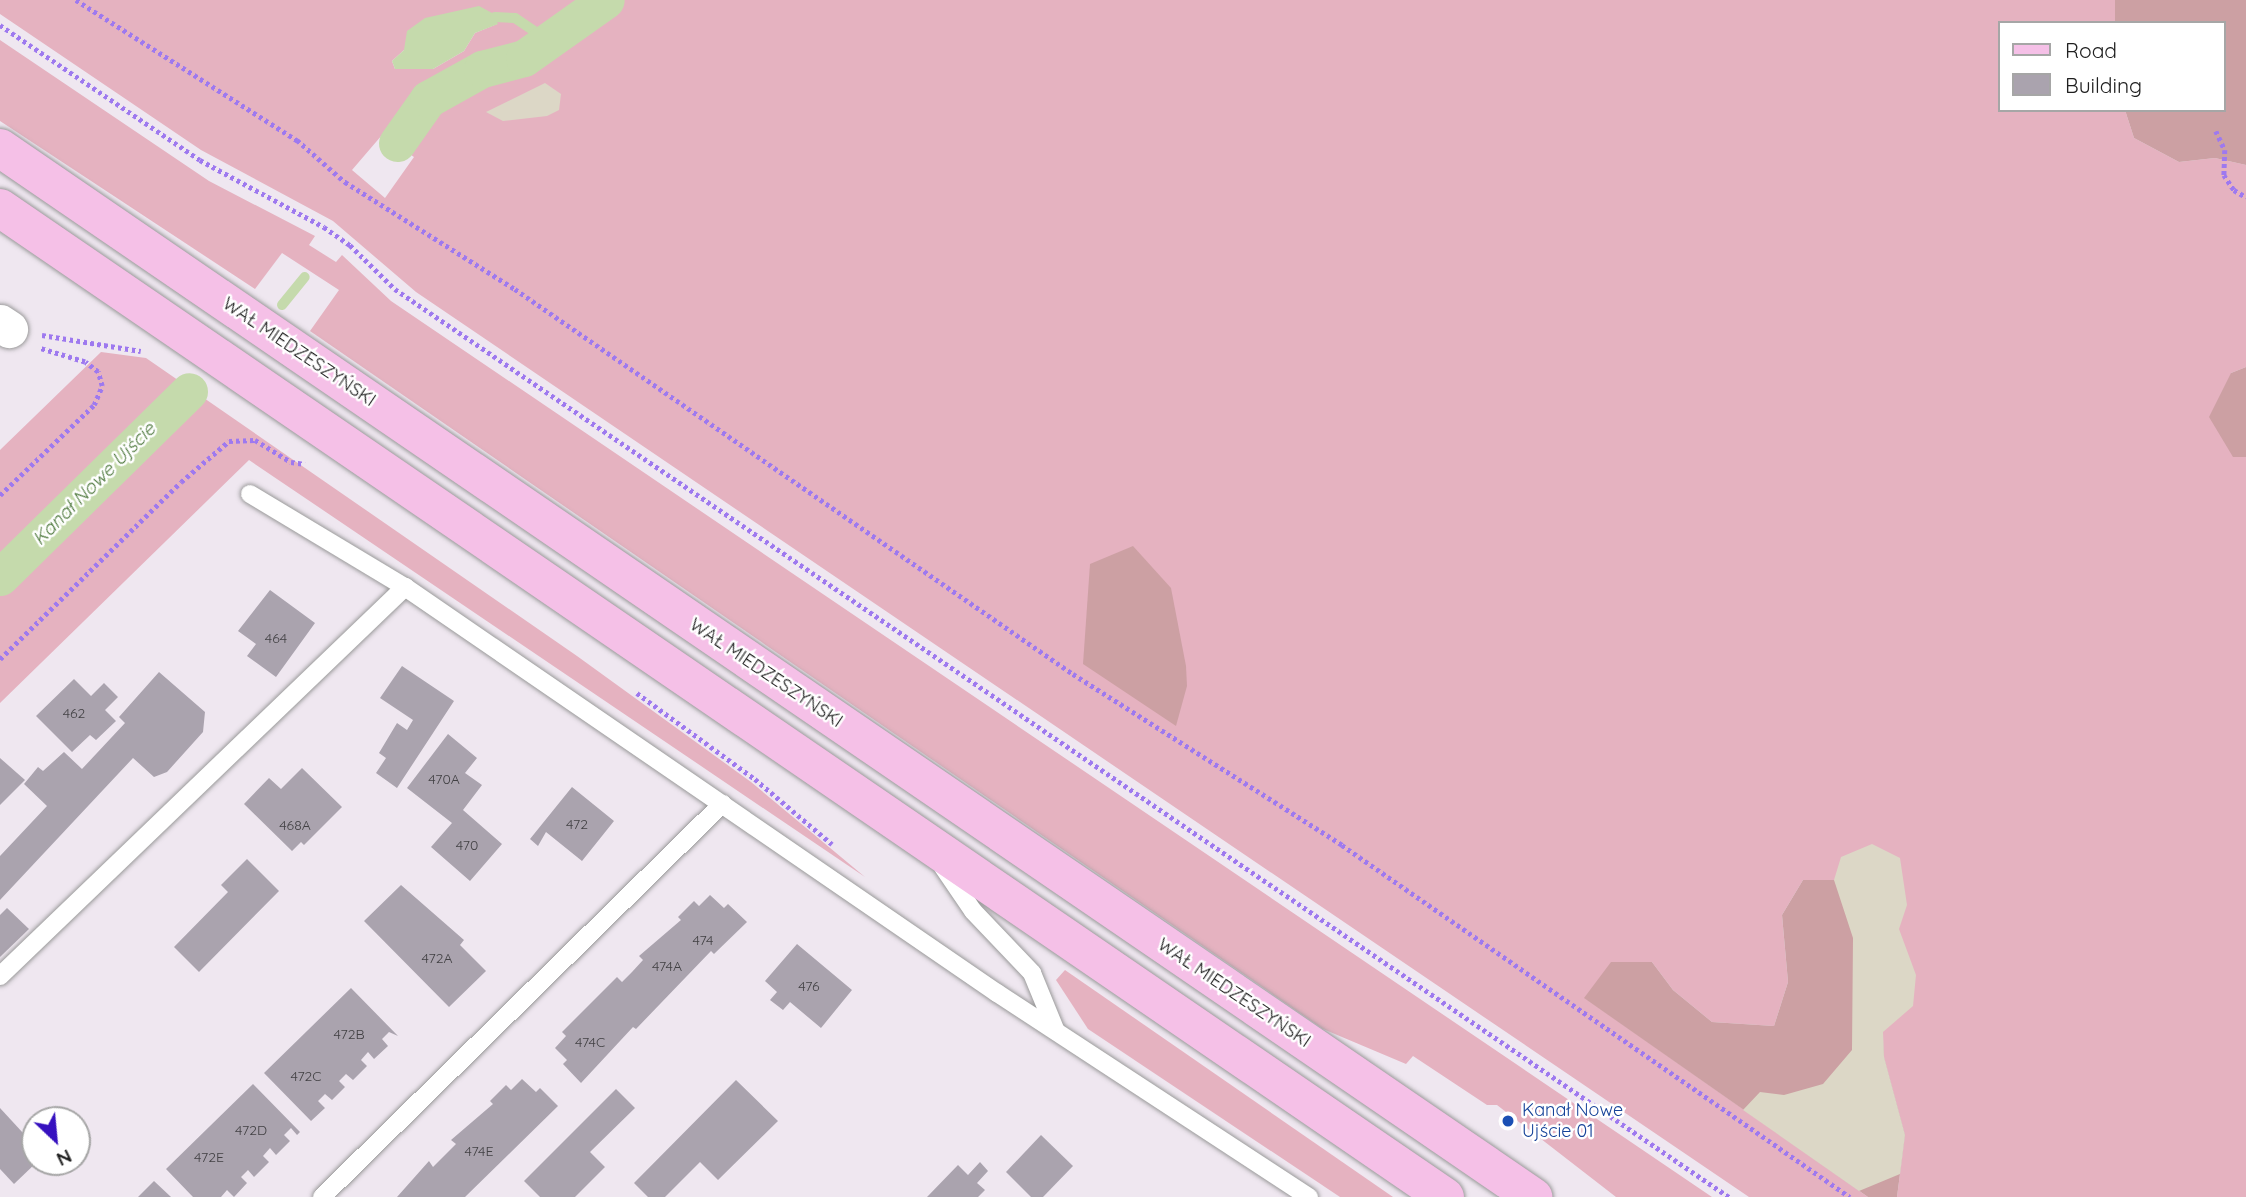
<!DOCTYPE html>
<meta charset="utf-8">
<style>
body{margin:0}
#map{position:relative;width:2246px;height:1197px;overflow:hidden;background:#efe7f0;font-family:Quicksand,sans-serif}
div>[style]{position:absolute}
.grass>*{inset:0;background:#e5b2c0}
.forest>*{inset:0;background:#cca0a3}
.wetland>*{inset:0;background:#dcd7c6}
.water>*{inset:0;background:#c5daac}
.stream>*{height:10px;margin:-5px;padding:0 5px;transform-origin:5px;border-radius:5px;background:#c5daac}
.canal>*{height:37px;margin:-18.5px;padding:0 18.5px;transform-origin:18.5px;border-radius:18.5px;background:#c5daac}
.building>*{inset:0;background:#aaa3ae}
.path>*{height:4.5px;margin-top:-2.25px;transform-origin:0;background:repeating-linear-gradient(90deg,#9e79ef 0 3.5px,transparent 0 7px)}
.roads{filter:drop-shadow(0 0 2px #9a9a9a) drop-shadow(0 0 2px #9a9a9a)}
.lane>*{height:18px;margin:-9px;padding:0 9px;transform-origin:9px;border-radius:9px;background:#fff}
.street>*{height:37px;margin:-18.5px;padding:0 18.5px;transform-origin:18.5px;border-radius:18.5px;background:#fff}
.secondary>*{height:38px;margin:-19px;padding:0 19px;transform-origin:19px;border-radius:19px;background:#f5c0e7}
.dots>*{width:19px;height:19px;translate:-50% -50%;box-sizing:border-box;border:4px solid #fff;border-radius:50%}
span{translate:-50% -50%;white-space:nowrap;text-align:center;line-height:1.15;-webkit-text-stroke:5px #fff;paint-order:stroke}
.number-label{font-size:14px;color:#424144}
.number-label span{-webkit-text-stroke-width:0}
.street-label{font-size:18px;color:#202020}
.transit-label{font-size:18px;color:#164399}
.left{translate:0 -50%;text-align:left}
.water-label{font-size:19px;color:#517b40;font-style:italic}
.legend{position:absolute;left:1998px;top:21px;width:228px;height:91px;box-sizing:border-box;background:#fff;border:2px solid #a6a6a6;margin:0;padding:9px 12px;list-style:none;font-size:21px;color:#202020}
.legend li{display:flex;align-items:center;gap:14px;height:35px}
.legend b{width:35px;border:2px solid #a6a6a6}
.north{position:absolute;left:21px;top:1106px;width:70px;height:70px;box-sizing:border-box;background:#fff;border:2px solid #a6a6a6;border-radius:50%;rotate:154deg;font-size:19px;font-weight:700;line-height:28px;text-align:center;color:#202020}
.north::after{content:'';display:block;margin:auto;width:24px;height:32px;background:#3611bf;clip-path:polygon(50% 0,100% 100%,50% 72%,0 100%)}
</style>
<div id="map">
<div class="grass">
<i style="clip-path:polygon(evenodd,0 0,2115px 0,2115px 23px,1999px 23px,1999px 110px,2125px 110px,2134px 138px,2179px 162px,2215px 158px,2246px 165px,2246px 367px,2231px 373px,2233px 456px,2246px 457px,2246px 1197px,1897px 1197px,1905px 1135px,1884px 1057px,1879px 958px,1857px 888px,1834px 880px,1803px 880px,1782px 915px,1788px 982px,1774px 1026px,1712px 1022px,1673px 990px,1652px 962px,1585px 998px,1868px 1197px,1749px 1197px,416px 292px,333px 221px,201px 150px,0 14px,0 0,495px 14px,497px 24px,475px 33px,464px 51px,433px 69px,395px 69px,392px 61px,404px 50px,495px 14px,0 0,382px 135px,414px 157px,385px 198px,352px 170px,382px 135px)"></i>
<i style="clip-path:polygon(0 40px,209px 181px,315px 236px,309px 245px,336px 262px,342px 255px,391px 301px,1712px 1197px,1616px 1197px,1497px 1105px,1487px 1105px,1413px 1056px,1406px 1064px,1323px 1029px,310px 331px,339px 290px,282px 253px,255px 289px,0 121px)"></i>
<i style="clip-path:polygon(101px 352px,146px 358px,577px 656px,751px 782px,865px 877px,249px 460px,0 703px,0 450px)"></i>
<i style="clip-path:polygon(1065px 970px,1393px 1197px,1340px 1197px,1088px 1029px,1056px 980px)"></i>
</div>
<div class="forest">
<i style="clip-path:polygon(2115px 0,2246px 0,2246px 165px,2215px 158px,2179px 162px,2134px 138px,2125px 110px,2223px 110px,2223px 23px,2115px 23px)"></i>
<i style="clip-path:polygon(2246px 367px,2246px 457px,2233px 457px,2209px 417px,2231px 373px)"></i>
<i style="clip-path:polygon(1133px 546px,1171px 588px,1186px 666px,1187px 686px,1176px 726px,1083px 664px,1090px 564px)"></i>
<i style="clip-path:polygon(1803px 880px,1834px 880px,1857px 888px,1879px 958px,1884px 1057px,1905px 1135px,1897px 1197px,1868px 1197px,1584px 998px,1611px 962px,1652px 962px,1673px 990px,1712px 1022px,1774px 1026px,1788px 982px,1782px 915px)"></i>
</div>
<div class="wetland">
<i style="clip-path:polygon(545px 83px,561px 94px,559px 110px,547px 116px,503px 121px,486px 112px)"></i>
<i style="clip-path:polygon(1872px 844px,1900px 858px,1907px 905px,1899px 929px,1916px 975px,1913px 1006px,1883px 1032px,1884px 1057px,1905px 1135px,1900px 1174px,1859px 1191px,1743px 1110px,1760px 1092px,1784px 1095px,1823px 1084px,1852px 1050px,1853px 938px,1834px 880px,1841px 857px)"></i>
</div>
<div class="water">
<i style="clip-path:polygon(479px 6px,494px 14px,498px 24px,475px 33px,464px 51px,433px 69px,395px 69px,392px 61px,404px 50px,407px 31px,425px 18px)"></i>
</div>
<div class="stream">
<i style="left:495px;top:17px;width:20px;rotate:3deg"></i>
<i style="left:515px;top:18px;width:41px;rotate:34.1deg"></i>
<i style="left:282px;top:305px;width:36px;rotate:-51deg"></i>
</div>
<div class="canal">
<i style="left:397px;top:143px;width:54px;rotate:-54.8deg"></i>
<i style="left:428px;top:99px;width:62px;rotate:-29.1deg"></i>
<i style="left:482px;top:69px;width:43px;rotate:-14.7deg"></i>
<i style="left:524px;top:58px;width:100px;rotate:-35.3deg"></i>
<i style="left:0;top:577px;width:265px;rotate:-44.5deg"></i>
</div>
<div class="building">
<i style="clip-path:polygon(270px 590px,315px 623px,276px 677px,247px 656px,256px 644px,238px 631px)"></i>
<i style="clip-path:polygon(402px 666px,454px 701px,397px 788px,376px 773px,386px 758px,379px 753px,397px 723px,407px 730px,413px 720px,380px 698px)"></i>
<i style="clip-path:polygon(159px 672px,205px 712px,203px 732px,167px 772px,154px 777px,133px 758px,0 900px,0 856px,47px 806px,24px 784px,38px 767px,43px 771px,64px 752px,82px 769px,125px 723px,119px 717px)"></i>
<i style="clip-path:polygon(74px 679px,91px 696px,104px 683px,118px 697px,105px 710px,116px 721px,96px 740px,90px 735px,72px 752px,36px 716px)"></i>
<i style="clip-path:polygon(448px 734px,477px 758px,465px 773px,482px 785px,463px 810px,502px 844px,470px 881px,431px 847px,452px 823px,407px 788px)"></i>
<i style="clip-path:polygon(0 758px,25px 780px,0 805px)"></i>
<i style="clip-path:polygon(302px 768px,342px 807px,304px 845px,301px 842px,292px 851px,244px 804px,269px 778px,281px 789px)"></i>
<i style="clip-path:polygon(572px 787px,614px 821px,582px 861px,546px 832px,538px 846px,530px 839px)"></i>
<i style="clip-path:polygon(247px 859px,279px 891px,199px 972px,174px 947px,228px 892px,221px 885px)"></i>
<i style="clip-path:polygon(401px 885px,464px 940px,460px 945px,486px 971px,449px 1007px,364px 921px)"></i>
<i style="clip-path:polygon(710px 895px,724px 908px,728px 904px,747px 922px,714px 954px,711px 951px,636px 1029px,633px 1027px,581px 1083px,563px 1064px,567px 1060px,555px 1048px,566px 1036px,562px 1032px,617px 977px,622px 982px,632px 972px,643px 960px,639px 956px,681px 920px,678px 917px,694px 901px,699px 906px)"></i>
<i style="clip-path:polygon(7px 908px,29px 929px,0 957px,0 915px)"></i>
<i style="clip-path:polygon(797px 944px,852px 990px,821px 1028px,790px 1002px,783px 1010px,770px 1000px,777px 992px,765px 981px)"></i>
<i style="clip-path:polygon(351px 988px,398px 1036px,389px 1032px,382px 1039px,388px 1046px,374px 1059px,368px 1052px,361px 1060px,367px 1066px,353px 1080px,346px 1074px,339px 1081px,345px 1087px,332px 1100px,325px 1094px,318px 1101px,325px 1108px,311px 1121px,264px 1073px)"></i>
<i style="clip-path:polygon(522px 1079px,536px 1092px,540px 1088px,558px 1106px,465px 1197px,397px 1197px,429px 1161px,433px 1167px,456px 1144px,451px 1140px,493px 1104px,490px 1101px,506px 1085px,511px 1090px)"></i>
<i style="clip-path:polygon(736px 1080px,778px 1121px,718px 1180px,700px 1162px,665px 1197px,648px 1197px,634px 1183px)"></i>
<i style="clip-path:polygon(253px 1084px,300px 1132px,297px 1135px,291px 1128px,284px 1135px,290px 1141px,276px 1155px,270px 1148px,263px 1156px,269px 1162px,254px 1177px,248px 1170px,241px 1177px,247px 1183px,234px 1197px,227px 1190px,221px 1197px,193px 1197px,166px 1169px)"></i>
<i style="clip-path:polygon(616px 1089px,635px 1108px,590px 1152px,605px 1167px,575px 1197px,540px 1197px,524px 1181px)"></i>
<i style="clip-path:polygon(0 1108px,35px 1146px,37px 1162px,14px 1184px,0 1169px)"></i>
<i style="clip-path:polygon(1041px 1135px,1073px 1166px,1043px 1197px,1031px 1197px,1006px 1172px)"></i>
<i style="clip-path:polygon(980px 1162px,988px 1171px,977px 1183px,985px 1190px,978px 1197px,927px 1197px,958px 1165px,968px 1175px)"></i>
<i style="clip-path:polygon(154px 1181px,171px 1197px,138px 1197px)"></i>
</div>
<div class="path">
<i style="left:76px;top:0;width:262px;rotate:32.4deg"></i>
<i style="left:297px;top:140px;width:64px;rotate:41.2deg"></i>
<i style="left:345px;top:182px;width:201px;rotate:32.2deg"></i>
<i style="left:515px;top:289px;width:678px;rotate:34.6deg"></i>
<i style="left:1073px;top:674px;width:319px;rotate:32.4deg"></i>
<i style="left:1342px;top:845px;width:618px;rotate:34.72deg"></i>
<i style="left:0;top:25px;width:241px;rotate:34deg"></i>
<i style="left:200px;top:160px;width:141px;rotate:28.4deg"></i>
<i style="left:324px;top:227px;width:32px;rotate:35deg"></i>
<i style="left:350px;top:245px;width:63px;rotate:44.4deg"></i>
<i style="left:395px;top:289px;width:1614px;rotate:34.24deg"></i>
<i style="left:2216px;top:131px;width:21px;rotate:65deg"></i>
<i style="left:2225px;top:150px;width:25px;rotate:92deg"></i>
<i style="left:2224px;top:175px;width:18px;rotate:56deg"></i>
<i style="left:2234px;top:190px;width:14px;rotate:30deg"></i>
<i style="left:42px;top:335px;width:100px;rotate:9.2deg"></i>
<i style="left:0;top:495px;width:130px;rotate:-43.8deg"></i>
<i style="left:94px;top:405px;width:21px;rotate:-67deg"></i>
<i style="left:102px;top:386px;width:15px;rotate:-106deg"></i>
<i style="left:98px;top:372px;width:16px;rotate:-142deg"></i>
<i style="left:85px;top:362px;width:48px;rotate:-163.1deg"></i>
<i style="left:0;top:659px;width:253px;rotate:-44.4deg"></i>
<i style="left:181px;top:482px;width:63px;rotate:-40.5deg"></i>
<i style="left:229px;top:441px;width:26px;rotate:-2deg"></i>
<i style="left:255px;top:440px;width:42px;rotate:31.4deg"></i>
<i style="left:291px;top:462px;width:14px;rotate:8deg"></i>
<i style="left:637px;top:693px;width:146px;rotate:36.1deg"></i>
<i style="left:755px;top:779px;width:101px;rotate:40.2deg"></i>
</div>
<div class="roads">
<div class="lane">
<i style="left:250px;top:494px;width:181px;rotate:31deg"></i>
<i style="left:405px;top:587px;width:718px;rotate:34.44deg"></i>
<i style="left:997px;top:993px;width:373px;rotate:33.2deg"></i>
<i style="left:943px;top:867px;width:53px;rotate:55.7deg"></i>
<i style="left:973px;top:911px;width:86px;rotate:46.4deg"></i>
<i style="left:1032px;top:973px;width:61px;rotate:67.7deg"></i>
<i style="left:0;top:976px;width:562px;rotate:-43.85deg"></i>
<i style="left:322px;top:1197px;width:561px;rotate:-44.49deg"></i>
</div>
<div class="street">
<i style="left:0;top:323px;width:11px;rotate:34deg"></i>
</div>
<div class="secondary">
<i style="left:0;top:148px;width:1858px;rotate:34.38deg"></i>
<i style="left:0;top:208px;width:1751px;rotate:34.39deg"></i>
</div>
</div>
<div class="dots">
<i style="left:1508px;top:1121px;background:#1a4fb4"></i>
</div>
<div class="number-label">
<span style="left:276px;top:638px">464</span>
<span style="left:74px;top:713px">462</span>
<span style="left:444px;top:779px">470A</span>
<span style="left:577px;top:824px">472</span>
<span style="left:295px;top:825px">468A</span>
<span style="left:467px;top:845px">470</span>
<span style="left:703px;top:940px">474</span>
<span style="left:437px;top:958px">472A</span>
<span style="left:667px;top:966px">474A</span>
<span style="left:809px;top:986px">476</span>
<span style="left:349px;top:1034px">472B</span>
<span style="left:590px;top:1042px">474C</span>
<span style="left:306px;top:1076px">472C</span>
<span style="left:251px;top:1130px">472D</span>
<span style="left:479px;top:1151px">474E</span>
<span style="left:209px;top:1157px">472E</span>
</div>
<div class="street-label">
<span style="left:299px;top:352px;rotate:34deg">WAŁ MIEDZESZYŃSKI</span>
<span style="left:766px;top:673px;rotate:34deg">WAŁ MIEDZESZYŃSKI</span>
<span style="left:1234px;top:993px;rotate:34deg">WAŁ MIEDZESZYŃSKI</span>
</div>
<div class="transit-label">
<span class="left" style="left:1522px;top:1121px">Kanał Nowe<br>Ujście 01</span>
</div>
<div class="water-label">
<span style="left:94px;top:484px;rotate:-45deg">Kanał Nowe Ujście</span>
</div>
<ul class="legend">
<li><b style="height:9px;background:#f5c0e7"></b>Road</li>
<li><b style="height:19px;background:#aaa3ae"></b>Building</li>
</ul>
<div class="north">N</div>
</div>
